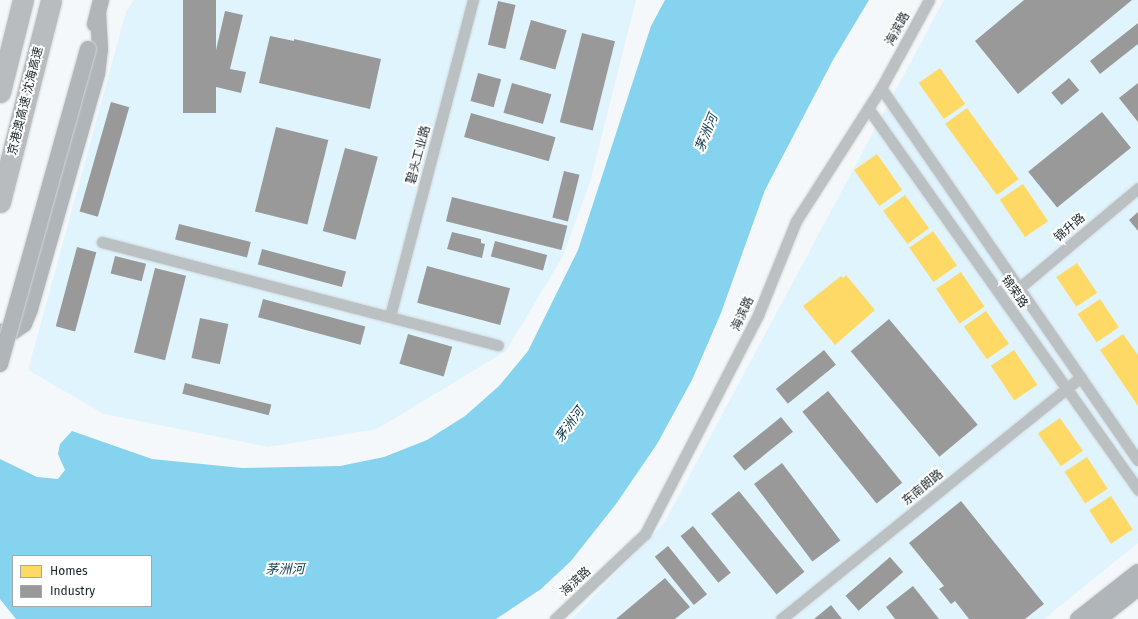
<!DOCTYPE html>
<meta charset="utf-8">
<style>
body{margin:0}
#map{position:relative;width:1138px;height:619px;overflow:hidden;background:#f4f8fa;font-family:"Fira Sans","Noto Sans SC",sans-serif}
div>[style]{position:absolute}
.built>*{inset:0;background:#e0f4fd}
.water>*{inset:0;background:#86d3ef}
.homes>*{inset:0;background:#ffd966;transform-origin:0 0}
.industry>*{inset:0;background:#999;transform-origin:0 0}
.roads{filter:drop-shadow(0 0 1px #d1d6d8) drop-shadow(0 0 1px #d1d6d8)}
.street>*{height:11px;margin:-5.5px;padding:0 5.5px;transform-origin:5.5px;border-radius:5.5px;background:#bbc0c2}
.secondary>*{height:16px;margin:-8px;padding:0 8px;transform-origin:8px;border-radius:8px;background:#afb5b8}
.highway>*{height:21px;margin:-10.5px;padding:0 10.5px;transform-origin:10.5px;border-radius:10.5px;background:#b8bcbf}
.bridges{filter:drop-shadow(0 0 1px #d1d6d8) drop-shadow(0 0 1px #d1d6d8)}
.secondary-bridge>*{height:16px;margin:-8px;padding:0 8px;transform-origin:8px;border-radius:8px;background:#afb5b8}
span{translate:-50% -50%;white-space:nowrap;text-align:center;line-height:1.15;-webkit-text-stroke:4px #fff;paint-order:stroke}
.street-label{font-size:12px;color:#172328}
.water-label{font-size:13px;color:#083b4b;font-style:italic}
.legend{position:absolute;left:12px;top:555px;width:140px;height:52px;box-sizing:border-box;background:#fff;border:1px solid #a2a7a9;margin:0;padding:5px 7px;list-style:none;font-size:12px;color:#172328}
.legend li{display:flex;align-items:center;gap:8px;height:20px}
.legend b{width:20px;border:1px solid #a2a7a9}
</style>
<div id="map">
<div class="built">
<i style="clip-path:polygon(134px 0,636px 0,590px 182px,563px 256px,506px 351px,377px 429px,268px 447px,104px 414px,28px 370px,126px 12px)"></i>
<i style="clip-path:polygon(944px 0,1138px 0,1138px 543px,1044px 619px,572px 619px,664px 523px)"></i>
</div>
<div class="water">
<i style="clip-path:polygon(evenodd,665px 0,869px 0,833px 60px,765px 190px,721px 313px,692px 380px,657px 444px,616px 504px,571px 561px,541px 589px,496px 619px,16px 619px,0 599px,0 459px,37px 477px,58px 479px,65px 470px,58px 454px,60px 444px,72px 431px,152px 459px,242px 468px,340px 466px,384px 457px,427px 440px,465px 416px,499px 386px,528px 351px,578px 250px,651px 26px,665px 0,13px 556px,151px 556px,151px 606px,13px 606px,13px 556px)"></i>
</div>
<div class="homes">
<i style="left:940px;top:68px;width:44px;height:26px;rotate:55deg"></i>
<i style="left:967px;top:108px;width:88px;height:27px;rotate:54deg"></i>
<i style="left:877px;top:154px;width:44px;height:28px;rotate:55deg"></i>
<i style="left:1023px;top:184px;width:45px;height:28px;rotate:56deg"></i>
<i style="left:905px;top:195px;width:41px;height:27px;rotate:54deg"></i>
<i style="left:933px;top:231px;width:42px;height:29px;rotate:55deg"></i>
<i style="left:1077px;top:263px;width:36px;height:25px;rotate:56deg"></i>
<i style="left:961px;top:272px;width:42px;height:30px;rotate:56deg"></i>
<i style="clip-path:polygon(846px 275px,875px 310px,835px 345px,803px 306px,841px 276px,843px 278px)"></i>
<i style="left:1100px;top:299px;width:34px;height:27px;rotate:56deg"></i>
<i style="left:986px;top:311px;width:40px;height:27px;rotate:55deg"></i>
<i style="clip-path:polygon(1123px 334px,1138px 355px,1138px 406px,1100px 350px)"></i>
<i style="left:1014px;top:350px;width:42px;height:28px;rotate:56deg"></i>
<i style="left:1060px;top:418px;width:40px;height:27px;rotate:55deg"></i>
<i style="left:1087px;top:457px;width:38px;height:27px;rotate:57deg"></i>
<i style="left:1111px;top:496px;width:40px;height:26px;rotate:57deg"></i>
</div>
<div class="industry">
<i style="left:183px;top:0;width:33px;height:113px"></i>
<i style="clip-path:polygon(1024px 0,1132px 0,1018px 94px,975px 41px)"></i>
<i style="left:498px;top:1px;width:18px;height:45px;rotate:13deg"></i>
<i style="clip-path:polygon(225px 11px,243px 15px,230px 69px,246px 72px,241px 93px,208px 85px)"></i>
<i style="left:531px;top:20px;width:37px;height:41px;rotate:16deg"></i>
<i style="clip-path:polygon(1138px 23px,1138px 44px,1100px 74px,1090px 61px)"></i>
<i style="left:582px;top:33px;width:34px;height:92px;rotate:14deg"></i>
<i style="clip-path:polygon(270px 36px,294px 41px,294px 39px,381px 59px,370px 109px,259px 83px)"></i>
<i style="left:478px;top:73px;width:24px;height:29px;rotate:15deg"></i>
<i style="left:1069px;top:78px;width:16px;height:23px;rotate:50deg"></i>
<i style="left:512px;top:83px;width:41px;height:31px;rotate:16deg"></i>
<i style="clip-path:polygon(1138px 83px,1138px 122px,1119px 98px)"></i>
<i style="left:111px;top:102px;width:19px;height:114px;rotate:16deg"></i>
<i style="left:1102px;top:112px;width:46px;height:95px;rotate:51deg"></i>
<i style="left:471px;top:113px;width:88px;height:25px;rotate:16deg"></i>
<i style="left:276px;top:127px;width:54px;height:87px;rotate:14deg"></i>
<i style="left:345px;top:148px;width:34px;height:86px;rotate:15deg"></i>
<i style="left:564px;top:171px;width:16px;height:48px;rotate:14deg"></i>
<i style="left:452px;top:197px;width:119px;height:25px;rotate:14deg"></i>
<i style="clip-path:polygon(1138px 212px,1138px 231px,1129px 220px)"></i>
<i style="left:179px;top:224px;width:74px;height:16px;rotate:14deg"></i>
<i style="clip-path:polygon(452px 232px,481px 239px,481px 243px,485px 244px,482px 258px,447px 249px)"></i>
<i style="left:495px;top:241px;width:54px;height:16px;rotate:15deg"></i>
<i style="left:77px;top:247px;width:20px;height:82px;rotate:15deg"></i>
<i style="left:262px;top:249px;width:87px;height:16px;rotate:15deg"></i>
<i style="left:115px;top:256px;width:32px;height:18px;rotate:14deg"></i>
<i style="left:427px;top:266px;width:86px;height:38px;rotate:15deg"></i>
<i style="left:155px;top:268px;width:32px;height:87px;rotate:14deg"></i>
<i style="left:263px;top:299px;width:106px;height:19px;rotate:15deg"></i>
<i style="left:200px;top:318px;width:29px;height:41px;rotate:12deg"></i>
<i style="left:889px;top:319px;width:138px;height:50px;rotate:50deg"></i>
<i style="left:408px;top:334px;width:46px;height:31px;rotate:16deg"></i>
<i style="left:824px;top:350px;width:19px;height:62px;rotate:51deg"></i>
<i style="left:185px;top:383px;width:89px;height:11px;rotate:14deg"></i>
<i style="left:828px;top:391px;width:118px;height:33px;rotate:51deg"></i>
<i style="left:781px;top:417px;width:19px;height:62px;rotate:51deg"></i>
<i style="left:782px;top:463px;width:97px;height:35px;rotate:53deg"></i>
<i style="left:739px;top:491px;width:104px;height:36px;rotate:51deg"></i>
<i style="clip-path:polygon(961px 501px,1044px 604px,1025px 619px,969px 619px,955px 601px,951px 604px,939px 589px,944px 586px,909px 543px)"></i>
<i style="left:693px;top:526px;width:60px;height:16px;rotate:51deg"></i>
<i style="left:668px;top:546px;width:62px;height:17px;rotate:51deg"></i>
<i style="left:890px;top:557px;width:20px;height:59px;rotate:49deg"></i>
<i style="clip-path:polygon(665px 578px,690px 607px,675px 619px,616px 619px)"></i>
<i style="clip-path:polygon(913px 586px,939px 619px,895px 619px,886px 607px)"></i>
<i style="clip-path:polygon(831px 605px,842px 619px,814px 619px)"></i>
</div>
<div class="roads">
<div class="street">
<i style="left:881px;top:88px;width:452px;rotate:55.4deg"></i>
<i style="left:868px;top:108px;width:468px;rotate:54.7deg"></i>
<i style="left:102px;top:242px;width:409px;rotate:14.6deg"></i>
<i style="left:1019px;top:288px;width:155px;rotate:-40deg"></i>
<i style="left:390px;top:316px;width:327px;rotate:-75.3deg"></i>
<i style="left:555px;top:619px;width:124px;rotate:-43.4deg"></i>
<i style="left:645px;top:534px;width:246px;rotate:-62.7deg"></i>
<i style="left:758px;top:315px;width:101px;rotate:-68deg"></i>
<i style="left:796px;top:221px;width:158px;rotate:-57.4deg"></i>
<i style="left:881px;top:88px;width:100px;rotate:-61.4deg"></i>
<i style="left:781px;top:619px;width:385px;rotate:-38.9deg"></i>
</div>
<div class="secondary">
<i style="left:95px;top:24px;width:25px;rotate:-76deg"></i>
<i style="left:0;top:332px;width:14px;rotate:-4deg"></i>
<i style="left:14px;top:331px;width:12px;rotate:-35deg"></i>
<i style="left:24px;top:324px;width:16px;rotate:-68deg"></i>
<i style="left:30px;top:309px;width:244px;rotate:-74.1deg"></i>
<i style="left:97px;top:74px;width:25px;rotate:-83deg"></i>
<i style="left:100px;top:49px;width:35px;rotate:-93deg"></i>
<i style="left:1078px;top:619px;width:76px;rotate:-38.1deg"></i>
<i style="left:1099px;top:619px;width:50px;rotate:-38.5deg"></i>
</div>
<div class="highway">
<i style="left:0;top:92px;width:95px;rotate:-76deg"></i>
<i style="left:0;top:202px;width:208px;rotate:-75.8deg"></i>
</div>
</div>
<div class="bridges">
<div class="secondary-bridge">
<i style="left:0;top:364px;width:327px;rotate:-74.4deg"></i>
</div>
</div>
<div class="street-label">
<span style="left:898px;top:29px;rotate:-61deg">海滨路</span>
<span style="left:26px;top:101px;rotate:-76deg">京港澳高速 沈海高速</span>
<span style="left:419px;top:155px;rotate:-75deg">碧头工业路</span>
<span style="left:1070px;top:228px;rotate:-40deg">锦升路</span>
<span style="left:1014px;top:292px;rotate:55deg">锦荣路</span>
<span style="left:743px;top:314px;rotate:-65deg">海滨路</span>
<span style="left:923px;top:488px;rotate:-39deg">东南朗路</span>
<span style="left:576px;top:582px;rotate:-43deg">海滨路</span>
</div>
<div class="water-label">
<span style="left:707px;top:133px;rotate:-68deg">茅洲河</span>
<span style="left:570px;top:425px;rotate:-54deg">茅洲河</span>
<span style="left:285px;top:570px;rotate:-1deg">茅洲河</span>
</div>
<ul class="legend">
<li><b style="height:11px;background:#ffd966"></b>Homes</li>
<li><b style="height:11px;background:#999"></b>Industry</li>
</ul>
</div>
